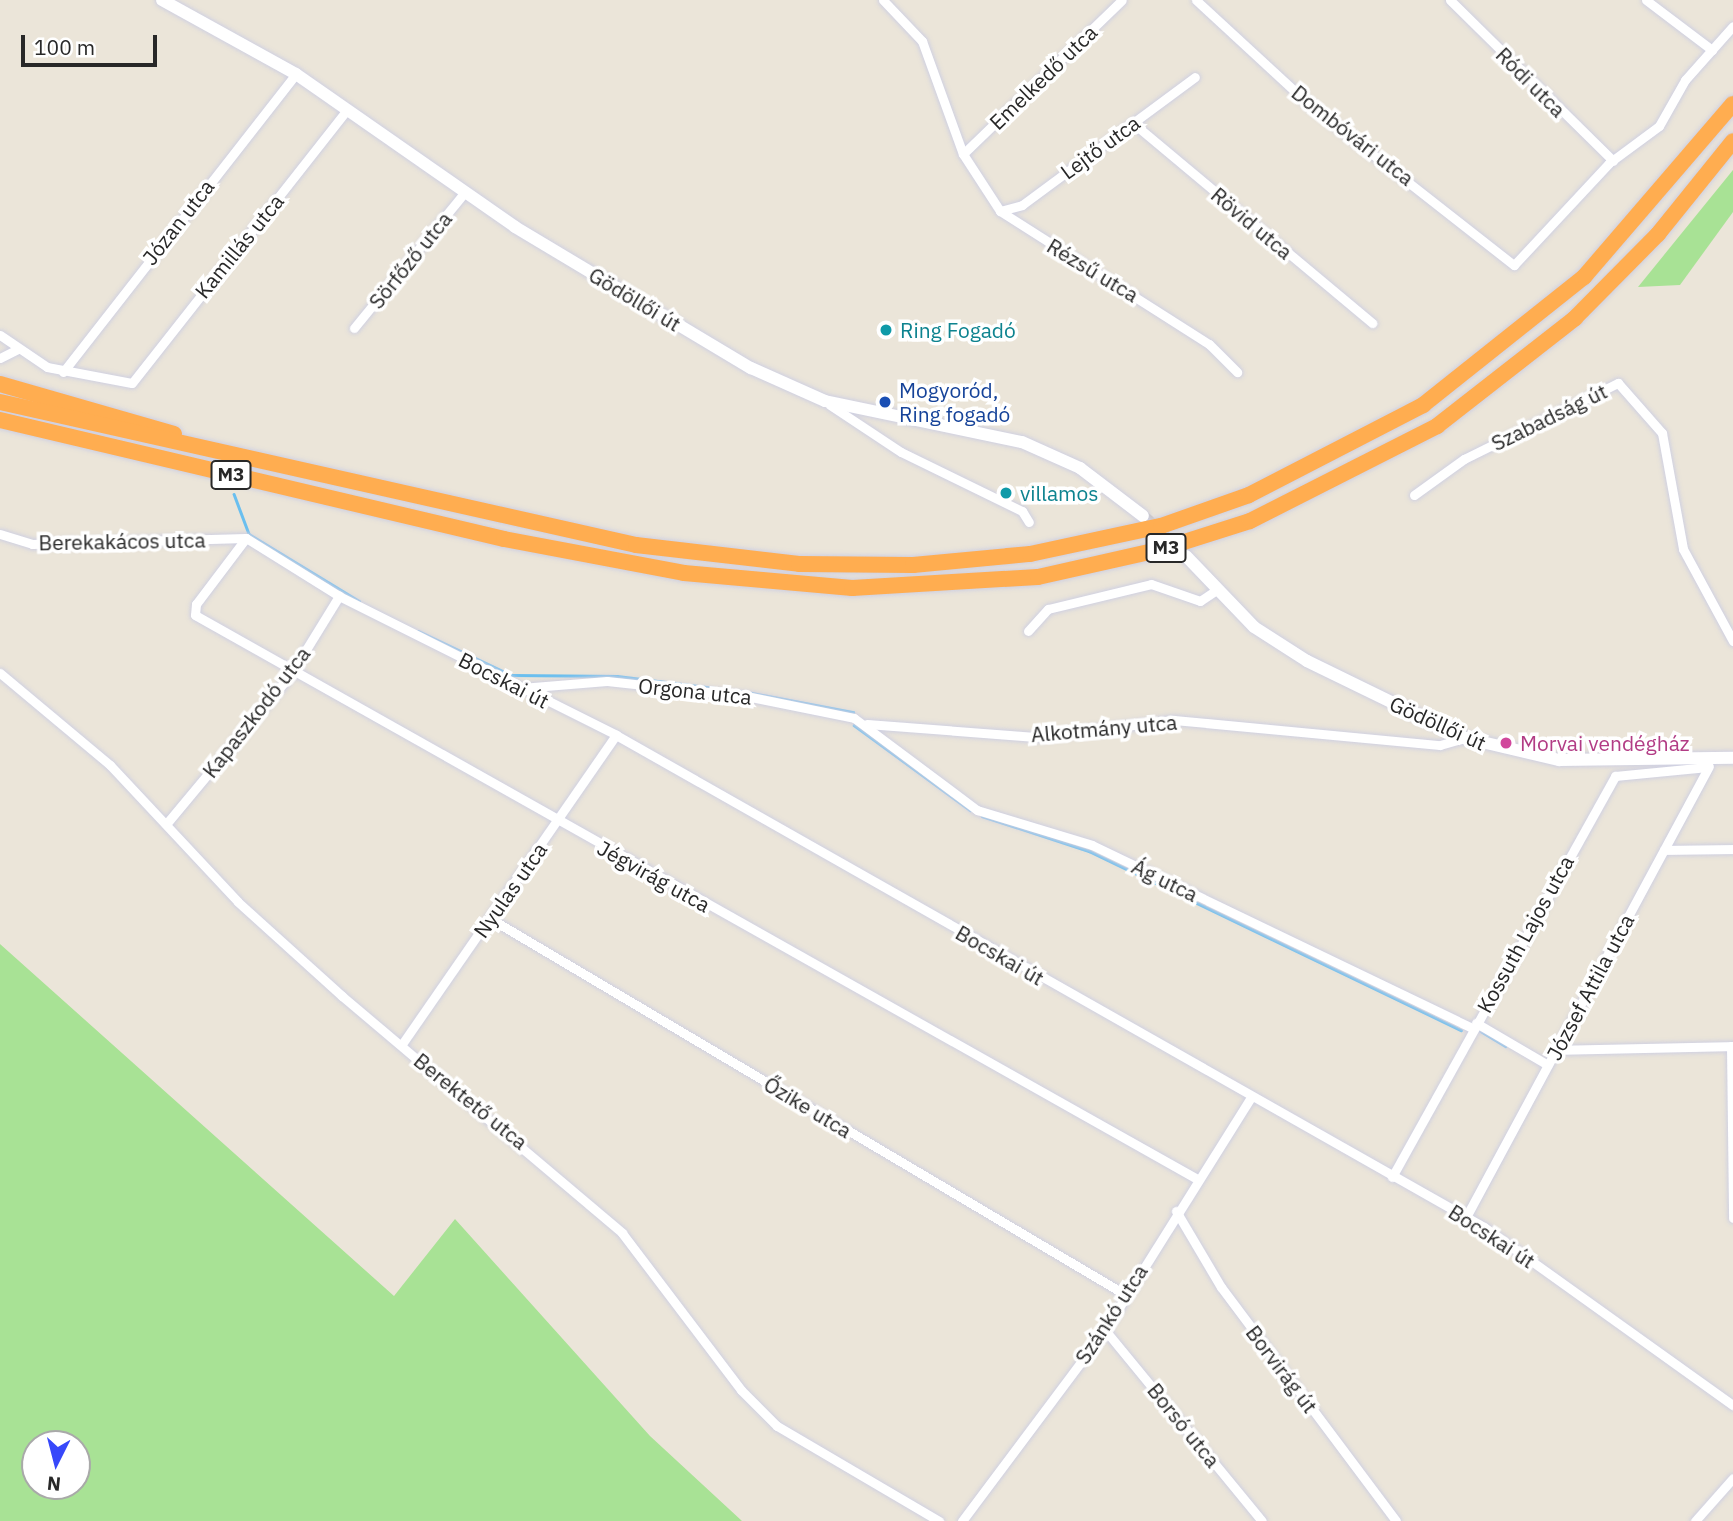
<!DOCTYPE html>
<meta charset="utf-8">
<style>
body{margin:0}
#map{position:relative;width:1733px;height:1521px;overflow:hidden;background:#ebe5d9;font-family:"IBM Plex Sans",sans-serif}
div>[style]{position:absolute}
.green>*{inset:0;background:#a8e295}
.stream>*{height:2.5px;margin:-1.25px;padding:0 1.25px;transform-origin:1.25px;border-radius:1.25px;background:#6abfef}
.secondary-tunnel>*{height:12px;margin-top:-6px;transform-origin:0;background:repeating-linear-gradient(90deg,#c4bfb6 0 12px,transparent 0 18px)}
.roads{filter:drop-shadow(0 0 2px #cfd0e1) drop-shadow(0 0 2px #cfd0e1)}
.minor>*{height:9px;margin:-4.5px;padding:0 4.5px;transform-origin:4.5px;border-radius:4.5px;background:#fff}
.secondary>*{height:12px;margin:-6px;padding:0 6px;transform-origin:6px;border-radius:6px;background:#fff}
.motorway>*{height:16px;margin:-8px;padding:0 8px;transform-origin:8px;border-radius:8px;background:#ffad50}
.dots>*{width:19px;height:19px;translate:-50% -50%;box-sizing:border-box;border:4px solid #fff;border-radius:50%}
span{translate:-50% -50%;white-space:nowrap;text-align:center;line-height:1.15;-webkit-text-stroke:7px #fff;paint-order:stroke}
.shield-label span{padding:2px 5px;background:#fff;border:2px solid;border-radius:5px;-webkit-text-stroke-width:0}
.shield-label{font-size:19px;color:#282828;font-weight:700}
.street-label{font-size:21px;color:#282828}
.culture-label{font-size:21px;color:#0d838f}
.left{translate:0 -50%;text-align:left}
.transit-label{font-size:21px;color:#164399}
.hotel-label{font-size:21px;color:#b23c85}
.north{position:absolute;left:21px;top:1430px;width:70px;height:70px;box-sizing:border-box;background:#fff;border:2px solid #a9a9a9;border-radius:50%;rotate:186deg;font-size:19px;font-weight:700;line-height:28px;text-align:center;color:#282828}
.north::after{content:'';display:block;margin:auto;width:24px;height:32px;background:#3748fa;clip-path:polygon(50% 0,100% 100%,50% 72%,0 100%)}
.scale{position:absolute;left:21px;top:35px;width:136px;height:32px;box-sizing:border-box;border:4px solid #282828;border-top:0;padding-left:9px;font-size:21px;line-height:24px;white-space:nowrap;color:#282828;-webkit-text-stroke:5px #fff;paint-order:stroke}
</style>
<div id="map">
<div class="green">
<i style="clip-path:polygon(1733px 170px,1733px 212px,1680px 285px,1638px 287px)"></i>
<i style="clip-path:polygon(evenodd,0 944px,394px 1296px,455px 1219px,650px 1436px,742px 1521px,0 1521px,0 944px,77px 1444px,77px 1486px,35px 1486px,35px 1444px,77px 1444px)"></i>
</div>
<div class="stream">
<i style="left:234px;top:494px;width:43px;rotate:69.4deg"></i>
<i style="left:249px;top:534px;width:129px;rotate:31.3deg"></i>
<i style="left:418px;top:631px;width:103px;rotate:25.3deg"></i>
<i style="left:511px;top:675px;width:106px;rotate:0.5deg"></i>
<i style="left:617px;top:676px;width:124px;rotate:7deg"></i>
<i style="left:747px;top:692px;width:108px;rotate:10.7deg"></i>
<i style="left:854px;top:725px;width:144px;rotate:36.2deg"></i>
<i style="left:982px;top:816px;width:113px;rotate:18.1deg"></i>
<i style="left:1089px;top:851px;width:413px;rotate:25.7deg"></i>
<i style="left:1479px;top:1030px;width:31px;rotate:31deg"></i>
</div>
<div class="secondary-tunnel">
<i style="left:1143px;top:516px;width:59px;rotate:42.9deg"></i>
</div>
<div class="roads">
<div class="minor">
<i style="left:883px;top:0;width:57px;rotate:46.4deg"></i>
<i style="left:922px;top:41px;width:120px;rotate:70.1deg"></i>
<i style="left:963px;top:154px;width:68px;rotate:57deg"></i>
<i style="left:1000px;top:211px;width:248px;rotate:32.5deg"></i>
<i style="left:1209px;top:344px;width:40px;rotate:45deg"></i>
<i style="left:1196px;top:0;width:156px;rotate:42.7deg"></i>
<i style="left:1311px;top:106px;width:258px;rotate:38.1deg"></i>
<i style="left:1514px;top:265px;width:139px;rotate:-47deg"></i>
<i style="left:1609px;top:163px;width:62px;rotate:-36.5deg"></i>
<i style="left:1659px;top:126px;width:53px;rotate:-60.5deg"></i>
<i style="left:1685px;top:80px;width:72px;rotate:-48.4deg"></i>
<i style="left:1450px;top:0;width:229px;rotate:44.6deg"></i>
<i style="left:1646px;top:0;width:83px;rotate:37.1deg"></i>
<i style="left:1133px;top:123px;width:312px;rotate:39.9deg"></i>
<i style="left:963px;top:154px;width:221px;rotate:-44.1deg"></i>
<i style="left:1000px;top:211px;width:23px;rotate:-15deg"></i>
<i style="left:1022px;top:205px;width:215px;rotate:-36.5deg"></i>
<i style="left:354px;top:328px;width:176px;rotate:-50.8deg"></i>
<i style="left:0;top:335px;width:57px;rotate:34.2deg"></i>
<i style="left:47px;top:367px;width:86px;rotate:10.7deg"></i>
<i style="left:132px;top:383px;width:347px;rotate:-51.8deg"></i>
<i style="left:0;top:358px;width:20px;rotate:-27deg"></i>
<i style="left:63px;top:372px;width:378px;rotate:-52deg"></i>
<i style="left:830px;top:405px;width:85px;rotate:33.5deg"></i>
<i style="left:901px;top:452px;width:135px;rotate:26deg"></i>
<i style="left:1022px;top:511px;width:13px;rotate:58deg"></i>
<i style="left:1414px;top:495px;width:62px;rotate:-35.8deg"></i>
<i style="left:1464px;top:459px;width:172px;rotate:-26.3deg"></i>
<i style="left:1618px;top:383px;width:67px;rotate:48.7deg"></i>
<i style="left:1662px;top:433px;width:118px;rotate:79.7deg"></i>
<i style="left:1683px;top:549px;width:105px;rotate:61.5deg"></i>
<i style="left:0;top:534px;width:34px;rotate:17deg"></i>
<i style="left:32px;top:544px;width:214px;rotate:-1.6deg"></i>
<i style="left:246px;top:538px;width:110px;rotate:31.9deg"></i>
<i style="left:339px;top:596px;width:310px;rotate:26.6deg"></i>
<i style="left:616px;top:735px;width:998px;rotate:29.55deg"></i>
<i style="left:1484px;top:1227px;width:306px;rotate:35.6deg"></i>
<i style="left:246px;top:538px;width:83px;rotate:127.1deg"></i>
<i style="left:196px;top:604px;width:11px;rotate:95deg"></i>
<i style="left:195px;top:615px;width:1150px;rotate:29.37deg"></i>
<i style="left:1028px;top:631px;width:30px;rotate:-48deg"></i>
<i style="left:1048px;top:609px;width:106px;rotate:-13.6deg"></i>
<i style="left:1151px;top:584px;width:52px;rotate:19.1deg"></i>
<i style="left:1200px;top:601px;width:18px;rotate:-34deg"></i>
<i style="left:0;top:673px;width:143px;rotate:39.9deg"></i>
<i style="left:110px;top:765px;width:187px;rotate:46.9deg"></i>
<i style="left:238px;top:902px;width:140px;rotate:42.1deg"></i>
<i style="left:342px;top:996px;width:367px;rotate:40.2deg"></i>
<i style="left:622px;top:1233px;width:197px;rotate:52.8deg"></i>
<i style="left:741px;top:1390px;width:51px;rotate:45deg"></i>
<i style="left:777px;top:1426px;width:188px;rotate:30.4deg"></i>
<i style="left:521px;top:688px;width:86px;rotate:-4.7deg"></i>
<i style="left:607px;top:681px;width:140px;rotate:6.2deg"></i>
<i style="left:746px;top:696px;width:110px;rotate:11.5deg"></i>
<i style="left:854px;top:718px;width:154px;rotate:36.8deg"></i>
<i style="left:977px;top:810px;width:120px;rotate:16.9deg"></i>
<i style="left:1092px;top:845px;width:422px;rotate:25.7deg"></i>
<i style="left:867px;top:724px;width:169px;rotate:4.4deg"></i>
<i style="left:1035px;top:737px;width:140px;rotate:-7deg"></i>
<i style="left:1174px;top:720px;width:267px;rotate:5.4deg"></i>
<i style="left:1440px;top:745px;width:26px;rotate:-16deg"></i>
<i style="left:167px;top:823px;width:194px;rotate:-50.2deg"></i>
<i style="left:291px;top:674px;width:92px;rotate:-58.4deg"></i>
<i style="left:1664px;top:850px;width:69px;rotate:-0.8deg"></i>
<i style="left:491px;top:919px;width:738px;rotate:30.63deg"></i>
<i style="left:1476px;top:1023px;width:83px;rotate:30.3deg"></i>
<i style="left:402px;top:1044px;width:376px;rotate:-55.3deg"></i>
<i style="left:1731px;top:1046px;width:172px;rotate:89.3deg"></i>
<i style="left:1556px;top:1050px;width:177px;rotate:-1.3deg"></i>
<i style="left:1392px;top:1177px;width:459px;rotate:-60.9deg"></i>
<i style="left:1615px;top:776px;width:93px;rotate:-5.5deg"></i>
<i style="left:1176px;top:1211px;width:88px;rotate:59.4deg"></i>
<i style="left:1221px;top:1287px;width:292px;rotate:53.2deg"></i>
<i style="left:1466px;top:1217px;width:512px;rotate:-61.68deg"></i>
<i style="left:1105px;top:1330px;width:247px;rotate:50.6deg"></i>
<i style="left:962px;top:1521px;width:239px;rotate:-53.2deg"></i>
<i style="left:1105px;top:1330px;width:273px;rotate:-57.9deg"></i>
<i style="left:1695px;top:1521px;width:57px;rotate:-48.5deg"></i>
</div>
<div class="secondary">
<i style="left:162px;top:0;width:153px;rotate:28.9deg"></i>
<i style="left:296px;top:74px;width:267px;rotate:34.9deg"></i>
<i style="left:515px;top:227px;width:275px;rotate:30.9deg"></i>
<i style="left:751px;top:368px;width:81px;rotate:24deg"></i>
<i style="left:825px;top:401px;width:201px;rotate:11.8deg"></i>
<i style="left:1022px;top:442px;width:64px;rotate:24.1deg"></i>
<i style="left:1080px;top:468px;width:79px;rotate:37.3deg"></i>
<i style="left:1186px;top:556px;width:98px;rotate:46.2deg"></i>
<i style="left:1254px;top:627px;width:63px;rotate:32.7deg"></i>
<i style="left:1307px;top:661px;width:176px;rotate:26deg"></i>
<i style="left:1465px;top:738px;width:97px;rotate:13.2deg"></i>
<i style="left:1559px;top:760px;width:174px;rotate:-0.7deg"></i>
</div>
<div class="motorway">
<i style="left:0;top:384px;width:181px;rotate:16deg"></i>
<i style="left:0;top:402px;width:652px;rotate:12.67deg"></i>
<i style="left:636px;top:545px;width:164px;rotate:6.6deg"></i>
<i style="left:799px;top:564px;width:114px;rotate:0.5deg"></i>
<i style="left:913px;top:565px;width:118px;rotate:-5.4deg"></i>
<i style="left:1030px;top:554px;width:134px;rotate:-12.1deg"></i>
<i style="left:1161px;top:526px;width:93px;rotate:-19.4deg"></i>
<i style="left:1249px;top:495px;width:196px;rotate:-27.3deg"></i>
<i style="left:1423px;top:405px;width:206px;rotate:-38.5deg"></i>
<i style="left:1584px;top:277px;width:228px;rotate:-49.3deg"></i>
<i style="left:0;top:420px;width:518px;rotate:13.28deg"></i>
<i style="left:504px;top:539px;width:183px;rotate:10.7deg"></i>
<i style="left:684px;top:573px;width:169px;rotate:5.1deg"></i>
<i style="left:852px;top:588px;width:186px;rotate:-3.4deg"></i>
<i style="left:1038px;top:577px;width:127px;rotate:-12.7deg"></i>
<i style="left:1162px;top:549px;width:92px;rotate:-17.7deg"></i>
<i style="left:1250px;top:521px;width:210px;rotate:-26.9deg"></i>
<i style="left:1437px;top:426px;width:175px;rotate:-38deg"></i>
<i style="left:1575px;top:318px;width:118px;rotate:-45.3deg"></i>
<i style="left:1658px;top:234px;width:119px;rotate:-51.1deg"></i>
</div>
</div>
<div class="dots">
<i style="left:886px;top:330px;background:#0f9aa8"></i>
<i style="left:885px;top:402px;background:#1a4fb4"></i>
<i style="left:1006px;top:493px;background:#0f9aa8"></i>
<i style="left:1506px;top:743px;background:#d1479c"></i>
</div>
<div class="shield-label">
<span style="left:231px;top:475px">M3</span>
<span style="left:1166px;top:548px">M3</span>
</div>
<div class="street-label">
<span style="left:1043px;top:77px;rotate:-44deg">Emelkedő utca</span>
<span style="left:1531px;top:82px;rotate:45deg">Ródi utca</span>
<span style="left:1353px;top:135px;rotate:38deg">Dombóvári utca</span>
<span style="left:1100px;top:147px;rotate:-36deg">Lejtő utca</span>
<span style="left:178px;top:222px;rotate:-52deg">Józan utca</span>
<span style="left:1252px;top:223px;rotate:40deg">Rövid utca</span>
<span style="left:239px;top:246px;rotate:-51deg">Kamillás utca</span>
<span style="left:410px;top:260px;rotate:-51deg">Sörfőző utca</span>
<span style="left:1093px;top:270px;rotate:31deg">Rézsű utca</span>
<span style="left:635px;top:299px;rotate:31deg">Gödöllői út</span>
<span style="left:1549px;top:417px;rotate:-26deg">Szabadság út</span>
<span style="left:122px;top:541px;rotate:-1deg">Berekakácos utca</span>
<span style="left:504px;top:680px;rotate:27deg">Bocskai út</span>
<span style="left:695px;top:691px;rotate:6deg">Orgona utca</span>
<span style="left:256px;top:712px;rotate:-52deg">Kapaszkodó utca</span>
<span style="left:1438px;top:723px;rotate:24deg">Gödöllői út</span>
<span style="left:1104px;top:728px;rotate:-5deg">Alkotmány utca</span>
<span style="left:654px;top:876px;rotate:29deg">Jégvirág utca</span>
<span style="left:1165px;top:880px;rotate:26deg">Ág utca</span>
<span style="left:510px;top:890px;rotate:-55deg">Nyulas utca</span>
<span style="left:1525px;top:934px;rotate:-61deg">Kossuth Lajos utca</span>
<span style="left:1000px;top:955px;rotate:30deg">Bocskai út</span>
<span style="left:1590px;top:987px;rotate:-62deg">József Attila utca</span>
<span style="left:471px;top:1101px;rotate:39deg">Berektető utca</span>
<span style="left:808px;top:1107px;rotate:31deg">Őzike utca</span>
<span style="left:1492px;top:1236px;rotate:33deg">Bocskai út</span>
<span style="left:1111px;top:1314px;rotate:-57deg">Szánkó utca</span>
<span style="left:1282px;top:1369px;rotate:53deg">Borvirág út</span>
<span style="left:1184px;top:1425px;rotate:51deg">Borsó utca</span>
</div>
<div class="culture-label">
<span class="left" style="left:900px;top:330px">Ring Fogadó</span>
<span class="left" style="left:1020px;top:493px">villamos</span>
</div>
<div class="transit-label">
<span class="left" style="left:899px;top:402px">Mogyoród,<br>Ring fogadó</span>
</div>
<div class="hotel-label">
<span class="left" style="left:1520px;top:743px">Morvai vendégház</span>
</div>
<div class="north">N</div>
<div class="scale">100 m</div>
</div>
